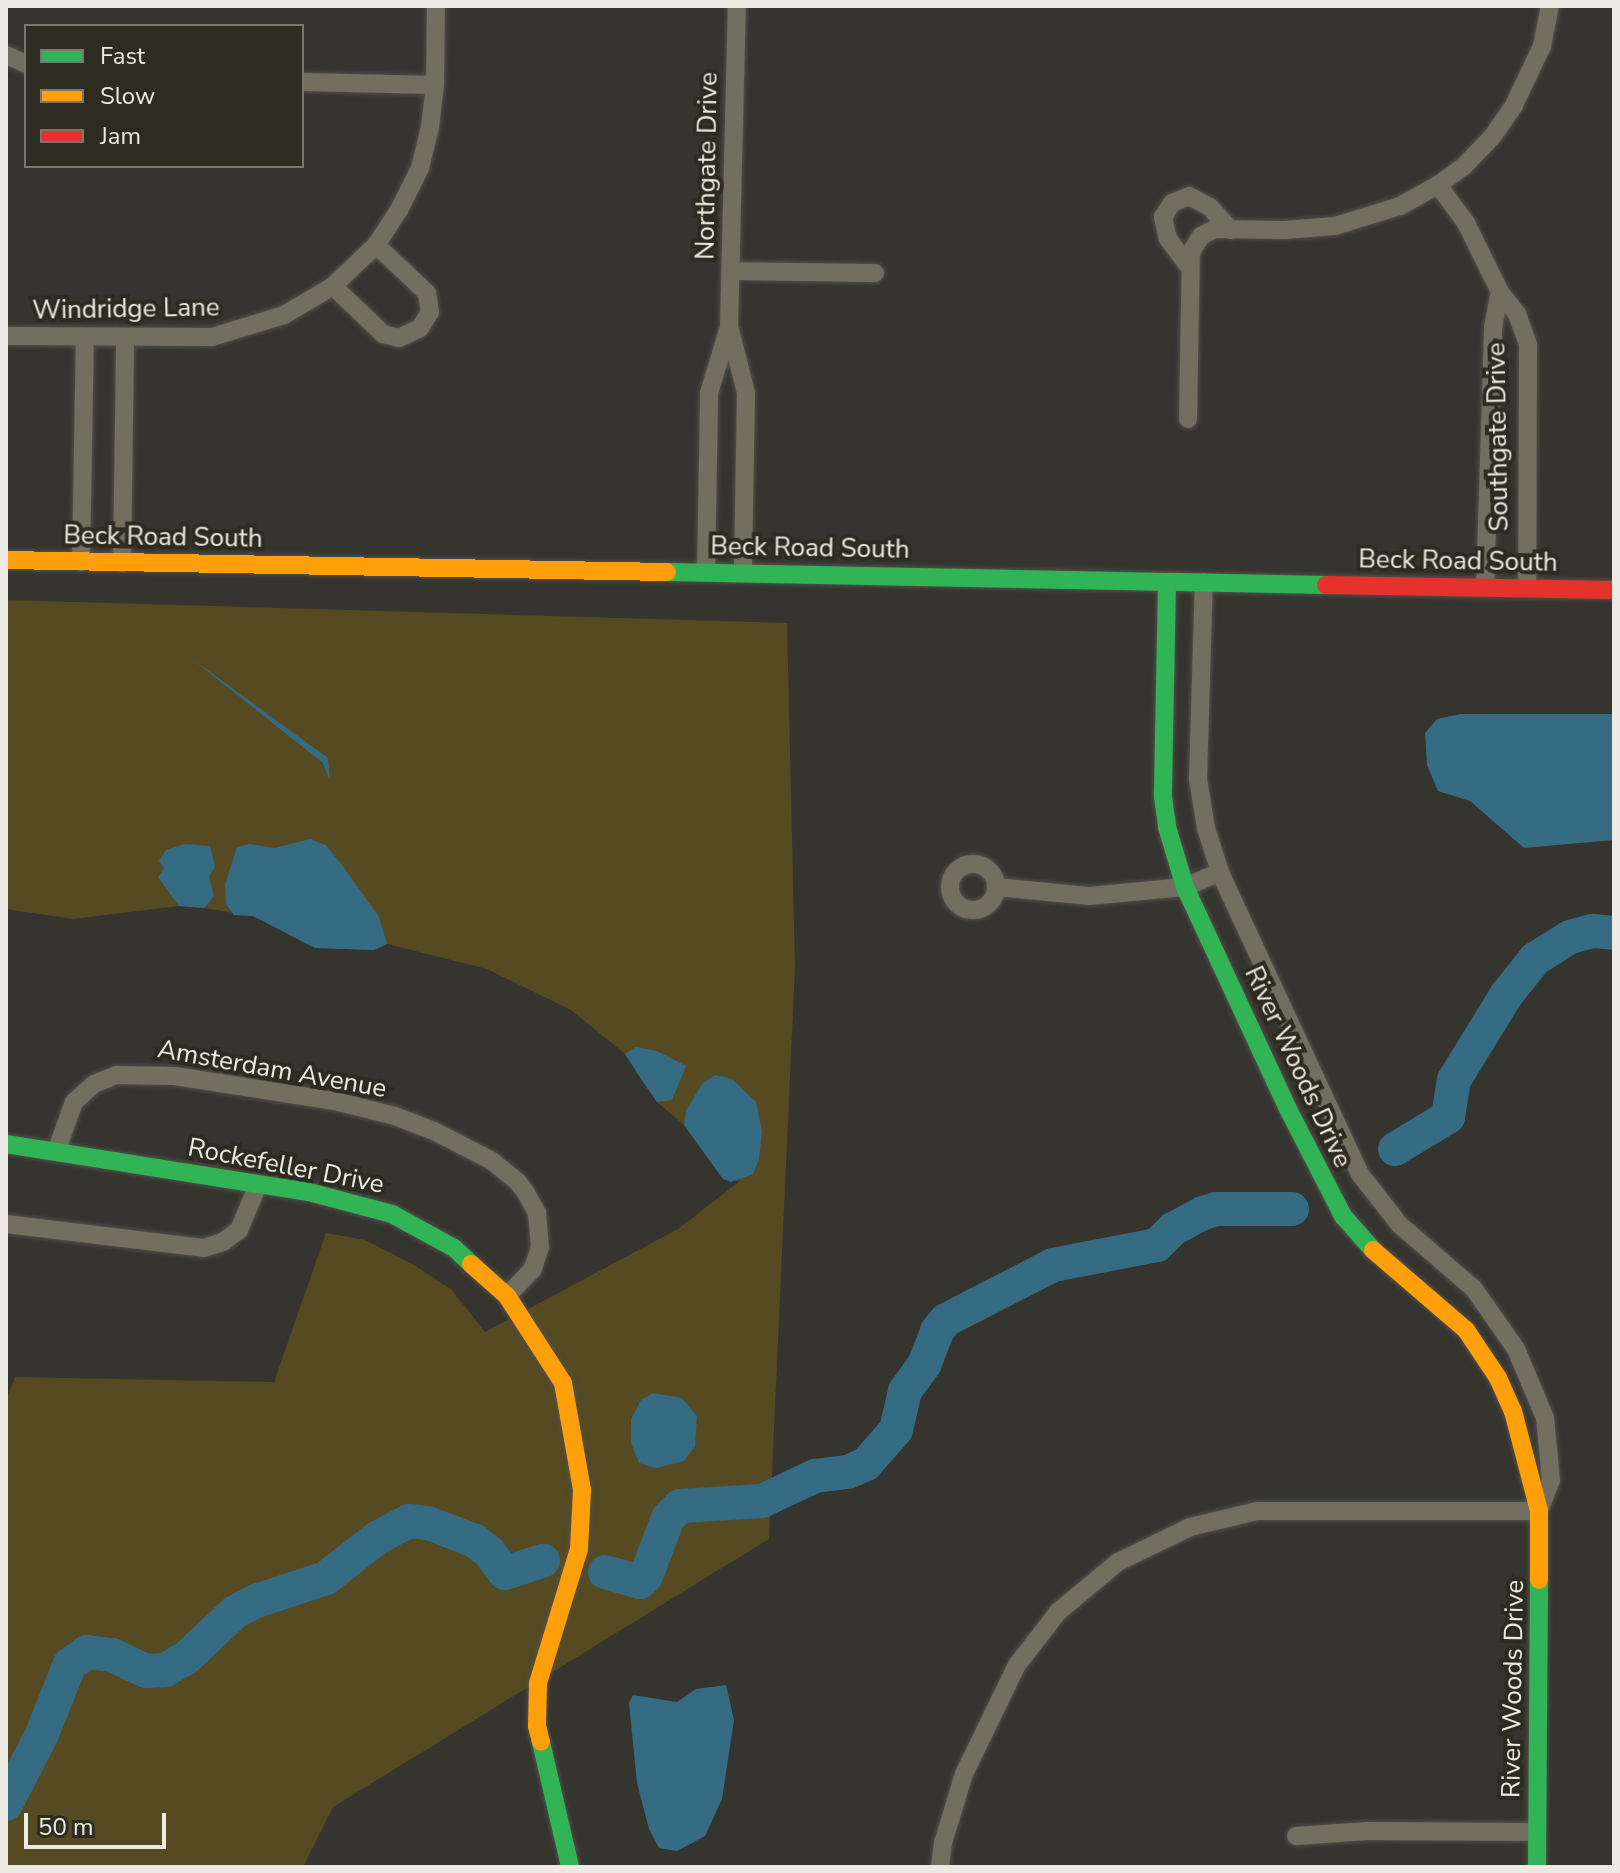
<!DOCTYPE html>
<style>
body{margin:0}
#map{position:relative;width:1620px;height:1873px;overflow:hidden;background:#35342e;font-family:"Nunito Sans",sans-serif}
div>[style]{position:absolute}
.green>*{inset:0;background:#564a23}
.water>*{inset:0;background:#356c84}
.river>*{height:34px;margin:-17px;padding:0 17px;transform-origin:17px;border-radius:17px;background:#356c84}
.roads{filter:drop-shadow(0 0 2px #51504c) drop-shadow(0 0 2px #51504c)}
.street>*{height:18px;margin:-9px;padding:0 9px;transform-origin:9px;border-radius:9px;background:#726e60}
.street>.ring{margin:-9px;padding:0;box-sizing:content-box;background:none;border:18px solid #726e60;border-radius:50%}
.fast>*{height:18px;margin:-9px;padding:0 9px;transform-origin:9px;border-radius:9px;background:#30b455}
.slow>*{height:18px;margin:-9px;padding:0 9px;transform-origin:9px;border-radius:9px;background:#ff9f0a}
.jam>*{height:18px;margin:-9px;padding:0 9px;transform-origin:9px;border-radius:9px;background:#e5322d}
span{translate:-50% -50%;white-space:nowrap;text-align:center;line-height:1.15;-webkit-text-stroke:8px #2e2b21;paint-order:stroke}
.street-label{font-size:26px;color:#eceae3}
.frame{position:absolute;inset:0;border:8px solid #eceae3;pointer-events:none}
.legend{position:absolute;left:24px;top:24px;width:280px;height:144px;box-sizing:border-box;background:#2e2b21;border:2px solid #7a776f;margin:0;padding:10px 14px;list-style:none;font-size:24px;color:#eceae3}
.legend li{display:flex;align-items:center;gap:16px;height:40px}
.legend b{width:40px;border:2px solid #7a776f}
.scale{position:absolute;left:24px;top:1813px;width:142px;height:36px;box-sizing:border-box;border:4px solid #eceae3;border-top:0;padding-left:10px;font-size:24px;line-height:28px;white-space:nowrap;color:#eceae3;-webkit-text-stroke:6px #2e2b21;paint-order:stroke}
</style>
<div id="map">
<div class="green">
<i style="clip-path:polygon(6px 600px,787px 623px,795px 967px,769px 1539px,333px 1807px,303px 1867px,6px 1867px,6px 1400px,15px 1377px,274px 1382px,326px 1233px,365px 1240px,414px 1265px,451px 1289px,485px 1332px,678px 1229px,740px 1181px,723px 1179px,684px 1125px,657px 1102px,625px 1054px,571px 1010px,487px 969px,387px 944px,374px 950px,315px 948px,253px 916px,204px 908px,179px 906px,73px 919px,6px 909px)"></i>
</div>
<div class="water">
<i style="clip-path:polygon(192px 659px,328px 758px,330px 781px,323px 763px)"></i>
<i style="clip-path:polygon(1461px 714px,1614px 714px,1614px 840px,1524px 848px,1470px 801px,1438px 791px,1427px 765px,1425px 733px,1437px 719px)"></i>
<i style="clip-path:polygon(310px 839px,326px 845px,345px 869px,379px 917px,387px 944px,374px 950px,315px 948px,253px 916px,234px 915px,226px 904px,225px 885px,237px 847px,249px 844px,275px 848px)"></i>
<i style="clip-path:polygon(184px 844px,210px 846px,215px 866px,209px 877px,214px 896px,204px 908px,179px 906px,158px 877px,164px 868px,159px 861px,166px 850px)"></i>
<i style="clip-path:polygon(636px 1047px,657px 1051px,686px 1066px,672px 1100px,657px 1102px,643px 1082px,625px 1054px)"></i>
<i style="clip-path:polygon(715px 1075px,732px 1079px,756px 1102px,762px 1132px,759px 1159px,753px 1174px,731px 1182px,723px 1179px,684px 1125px,686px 1110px,703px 1083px)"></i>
<i style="clip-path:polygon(653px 1393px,682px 1398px,697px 1416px,695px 1446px,684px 1461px,656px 1468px,639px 1463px,631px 1443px,631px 1419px,641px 1400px)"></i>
<i style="clip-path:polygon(726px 1685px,734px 1720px,722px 1799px,705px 1836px,677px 1851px,659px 1848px,649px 1829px,637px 1783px,629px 1703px,633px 1695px,677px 1702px,696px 1689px)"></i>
</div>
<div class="river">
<i style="left:1395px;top:1149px;width:62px;rotate:-31.1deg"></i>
<i style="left:1448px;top:1117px;width:37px;rotate:-81deg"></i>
<i style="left:1454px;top:1080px;width:101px;rotate:-58.4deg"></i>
<i style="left:1507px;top:994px;width:45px;rotate:-51.3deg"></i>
<i style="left:1535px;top:959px;width:41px;rotate:-32.2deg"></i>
<i style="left:1570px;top:937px;width:24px;rotate:-15deg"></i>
<i style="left:1593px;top:931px;width:21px;rotate:5deg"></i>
<i style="left:605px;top:1572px;width:36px;rotate:16deg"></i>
<i style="left:640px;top:1582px;width:8px;rotate:-45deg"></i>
<i style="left:646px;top:1576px;width:62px;rotate:-69.2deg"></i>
<i style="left:668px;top:1518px;width:17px;rotate:-45deg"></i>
<i style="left:680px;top:1506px;width:82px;rotate:-3.5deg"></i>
<i style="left:762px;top:1501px;width:59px;rotate:-25.3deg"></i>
<i style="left:815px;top:1476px;width:33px;rotate:-7deg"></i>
<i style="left:848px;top:1472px;width:20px;rotate:-24deg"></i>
<i style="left:866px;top:1464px;width:45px;rotate:-48.6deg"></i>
<i style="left:896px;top:1430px;width:40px;rotate:-77deg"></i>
<i style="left:905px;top:1391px;width:34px;rotate:-54deg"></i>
<i style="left:925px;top:1363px;width:34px;rotate:-69deg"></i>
<i style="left:937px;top:1331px;width:14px;rotate:-51deg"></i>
<i style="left:946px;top:1320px;width:120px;rotate:-27.2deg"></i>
<i style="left:1053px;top:1265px;width:106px;rotate:-10.9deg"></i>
<i style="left:1157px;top:1245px;width:23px;rotate:-45deg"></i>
<i style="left:1173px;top:1229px;width:34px;rotate:-28deg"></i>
<i style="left:1203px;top:1213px;width:14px;rotate:-17deg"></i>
<i style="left:1216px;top:1209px;width:76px"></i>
<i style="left:6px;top:1804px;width:79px;rotate:-62.8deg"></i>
<i style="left:42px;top:1734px;width:75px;rotate:-68.2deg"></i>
<i style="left:70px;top:1664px;width:21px;rotate:-35deg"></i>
<i style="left:87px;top:1652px;width:25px;rotate:7deg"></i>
<i style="left:112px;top:1655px;width:38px;rotate:25deg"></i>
<i style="left:147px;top:1671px;width:18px;rotate:-3deg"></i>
<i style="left:165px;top:1670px;width:24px;rotate:-30deg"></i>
<i style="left:186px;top:1658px;width:67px;rotate:-43.2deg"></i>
<i style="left:235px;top:1612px;width:24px;rotate:-28deg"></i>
<i style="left:256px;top:1601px;width:74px;rotate:-18.2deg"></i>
<i style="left:326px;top:1578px;width:65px;rotate:-38.1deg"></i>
<i style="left:377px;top:1538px;width:36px;rotate:-28deg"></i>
<i style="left:409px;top:1521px;width:19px;rotate:6deg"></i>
<i style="left:428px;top:1523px;width:50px;rotate:21deg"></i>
<i style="left:475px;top:1541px;width:18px;rotate:38deg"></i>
<i style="left:489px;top:1552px;width:26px;rotate:53deg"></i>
<i style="left:505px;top:1573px;width:40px;rotate:-18deg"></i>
</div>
<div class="roads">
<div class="street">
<i style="left:6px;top:55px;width:22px;rotate:24deg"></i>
<i style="left:302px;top:82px;width:133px;rotate:1.3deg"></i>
<i style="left:1438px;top:185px;width:47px;rotate:53.6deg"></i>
<i style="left:1466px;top:223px;width:77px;rotate:63.8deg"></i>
<i style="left:1500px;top:292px;width:28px;rotate:52deg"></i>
<i style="left:1517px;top:314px;width:33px;rotate:70deg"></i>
<i style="left:1528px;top:345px;width:243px;rotate:90.2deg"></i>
<i style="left:1190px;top:268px;width:36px;rotate:-127deg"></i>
<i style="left:1168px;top:239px;width:23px;rotate:-103deg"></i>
<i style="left:1163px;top:217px;width:17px;rotate:-57deg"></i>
<i style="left:1172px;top:203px;width:18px;rotate:-22deg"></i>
<i style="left:1189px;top:196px;width:24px;rotate:28deg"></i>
<i style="left:1210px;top:207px;width:31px;rotate:48deg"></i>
<i style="left:731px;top:271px;width:144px;rotate:0.8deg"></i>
<i style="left:333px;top:286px;width:69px;rotate:43.8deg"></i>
<i style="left:383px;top:334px;width:16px;rotate:14deg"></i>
<i style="left:399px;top:338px;width:23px;rotate:-25deg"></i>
<i style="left:420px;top:328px;width:19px;rotate:-58deg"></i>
<i style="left:430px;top:312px;width:19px;rotate:-99deg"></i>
<i style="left:427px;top:293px;width:70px;rotate:-136.7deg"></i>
<i style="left:730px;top:330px;width:65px;rotate:75.7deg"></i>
<i style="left:746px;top:393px;width:179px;rotate:91deg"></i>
<i style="left:6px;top:336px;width:206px;rotate:0.3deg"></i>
<i style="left:212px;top:337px;width:75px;rotate:-17deg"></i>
<i style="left:284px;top:315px;width:57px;rotate:-30.6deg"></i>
<i style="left:333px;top:286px;width:59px;rotate:-43.6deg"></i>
<i style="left:376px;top:245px;width:42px;rotate:-56.7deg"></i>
<i style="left:399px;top:210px;width:47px;rotate:-63.4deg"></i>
<i style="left:420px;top:168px;width:42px;rotate:-76.3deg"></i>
<i style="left:430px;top:127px;width:42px;rotate:-83.2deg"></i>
<i style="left:435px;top:85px;width:79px;rotate:-89.3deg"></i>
<i style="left:1188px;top:419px;width:167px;rotate:-89deg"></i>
<i style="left:1191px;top:252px;width:19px;rotate:-58deg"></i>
<i style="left:1201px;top:236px;width:16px;rotate:-27deg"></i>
<i style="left:1215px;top:229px;width:69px;rotate:0.8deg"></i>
<i style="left:1284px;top:230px;width:51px;rotate:-4.5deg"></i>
<i style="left:1335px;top:226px;width:68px;rotate:-17.1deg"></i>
<i style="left:1400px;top:206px;width:43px;rotate:-28.9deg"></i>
<i style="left:1438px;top:185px;width:32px;rotate:-36deg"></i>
<i style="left:1464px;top:166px;width:40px;rotate:-46deg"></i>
<i style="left:1492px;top:137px;width:39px;rotate:-55deg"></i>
<i style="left:1514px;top:105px;width:65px;rotate:-64.6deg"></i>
<i style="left:1542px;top:46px;width:41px;rotate:-78.7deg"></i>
<i style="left:81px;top:562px;width:224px;rotate:-89deg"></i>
<i style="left:122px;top:563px;width:225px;rotate:-89.2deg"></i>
<i style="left:706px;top:572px;width:179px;rotate:-89deg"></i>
<i style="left:709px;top:393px;width:69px;rotate:-73.1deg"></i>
<i style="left:729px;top:327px;width:321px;rotate:-88.6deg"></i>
<i style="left:1485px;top:587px;width:260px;rotate:-88.2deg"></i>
<i style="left:1493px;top:327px;width:36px;rotate:-79deg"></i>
<i class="ring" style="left:950px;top:864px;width:28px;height:28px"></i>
<i style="left:996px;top:887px;width:93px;rotate:5.5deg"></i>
<i style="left:1089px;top:896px;width:96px;rotate:-5.4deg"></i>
<i style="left:1185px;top:887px;width:38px;rotate:-23deg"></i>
<i style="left:56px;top:1152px;width:53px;rotate:-70.2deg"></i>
<i style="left:74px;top:1102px;width:27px;rotate:-42deg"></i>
<i style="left:94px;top:1084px;width:24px;rotate:-22deg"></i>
<i style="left:116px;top:1075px;width:59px;rotate:1deg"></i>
<i style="left:175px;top:1076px;width:162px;rotate:8.9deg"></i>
<i style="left:335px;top:1101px;width:62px;rotate:14deg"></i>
<i style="left:395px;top:1116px;width:42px;rotate:21deg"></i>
<i style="left:434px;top:1131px;width:65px;rotate:27.3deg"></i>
<i style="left:492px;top:1161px;width:33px;rotate:39deg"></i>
<i style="left:518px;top:1182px;width:14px;rotate:54deg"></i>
<i style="left:526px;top:1193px;width:23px;rotate:61deg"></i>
<i style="left:537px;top:1213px;width:34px;rotate:85deg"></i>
<i style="left:540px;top:1247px;width:23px;rotate:108deg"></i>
<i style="left:533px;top:1269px;width:37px;rotate:134deg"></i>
<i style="left:6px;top:1224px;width:199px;rotate:6.9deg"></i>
<i style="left:204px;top:1248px;width:20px;rotate:-18deg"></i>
<i style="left:223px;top:1242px;width:20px;rotate:-37deg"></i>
<i style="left:239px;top:1230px;width:49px;rotate:-67.1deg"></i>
<i style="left:1296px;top:1836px;width:72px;rotate:-4deg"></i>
<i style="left:1368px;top:1831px;width:169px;rotate:0.3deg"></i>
<i style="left:940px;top:1867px;width:24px;rotate:-83deg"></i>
<i style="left:943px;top:1843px;width:72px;rotate:-73.1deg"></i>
<i style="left:964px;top:1774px;width:121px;rotate:-64.1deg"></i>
<i style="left:1017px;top:1665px;width:67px;rotate:-52.3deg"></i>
<i style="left:1058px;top:1612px;width:78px;rotate:-39.8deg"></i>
<i style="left:1118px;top:1562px;width:80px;rotate:-25.9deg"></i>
<i style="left:1190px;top:1527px;width:69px;rotate:-13.4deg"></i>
<i style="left:1257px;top:1511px;width:282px"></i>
<i style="left:1539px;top:1511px;width:33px;rotate:-69deg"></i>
<i style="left:1551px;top:1480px;width:62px;rotate:-95.5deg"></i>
<i style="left:1545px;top:1418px;width:75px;rotate:-112.8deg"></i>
<i style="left:1516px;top:1349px;width:73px;rotate:-125deg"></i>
<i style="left:1474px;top:1289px;width:99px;rotate:-139.1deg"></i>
<i style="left:1399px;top:1224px;width:63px;rotate:-128deg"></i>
<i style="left:1360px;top:1174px;width:333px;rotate:-114.9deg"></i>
<i style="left:1220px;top:872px;width:46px;rotate:-107.7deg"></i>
<i style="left:1206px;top:828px;width:50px;rotate:-99.3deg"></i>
<i style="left:1198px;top:779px;width:197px;rotate:-88.3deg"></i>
</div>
<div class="fast">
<i style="left:667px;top:572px;width:659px;rotate:1.13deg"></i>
<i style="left:1167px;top:582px;width:215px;rotate:91.1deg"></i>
<i style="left:1163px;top:797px;width:30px;rotate:82deg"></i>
<i style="left:1167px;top:827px;width:63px;rotate:73.3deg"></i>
<i style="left:1185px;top:887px;width:242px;rotate:65.1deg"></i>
<i style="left:1287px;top:1107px;width:123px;rotate:62.8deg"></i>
<i style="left:1343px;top:1216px;width:45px;rotate:48.6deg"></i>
<i style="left:6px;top:1144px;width:307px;rotate:9deg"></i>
<i style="left:309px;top:1192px;width:86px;rotate:14.8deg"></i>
<i style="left:392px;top:1214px;width:71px;rotate:28.7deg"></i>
<i style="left:454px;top:1248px;width:23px;rotate:43deg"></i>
<i style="left:541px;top:1742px;width:128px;rotate:76.9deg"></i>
<i style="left:1537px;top:1867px;width:287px;rotate:-89.6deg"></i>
</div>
<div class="slow">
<i style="left:6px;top:560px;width:661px;rotate:1.04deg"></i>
<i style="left:1373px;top:1250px;width:123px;rotate:40.7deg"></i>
<i style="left:1466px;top:1330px;width:58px;rotate:56.3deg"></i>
<i style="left:1498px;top:1378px;width:36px;rotate:66deg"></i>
<i style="left:1513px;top:1411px;width:103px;rotate:75.4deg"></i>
<i style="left:1539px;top:1511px;width:69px;rotate:90deg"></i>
<i style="left:471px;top:1264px;width:48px;rotate:41.6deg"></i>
<i style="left:507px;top:1296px;width:103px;rotate:57.2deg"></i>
<i style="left:563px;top:1383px;width:109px;rotate:79.9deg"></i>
<i style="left:582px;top:1490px;width:59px;rotate:92.9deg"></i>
<i style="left:579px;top:1549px;width:140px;rotate:107deg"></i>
<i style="left:538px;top:1683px;width:43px;rotate:91.3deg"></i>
<i style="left:537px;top:1726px;width:16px;rotate:76deg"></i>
</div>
<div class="jam">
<i style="left:1326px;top:585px;width:288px;rotate:1deg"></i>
</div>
</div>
<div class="street-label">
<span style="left:707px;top:166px;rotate:-89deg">Northgate Drive</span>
<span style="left:126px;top:309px;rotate:-1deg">Windridge Lane</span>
<span style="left:1498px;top:437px;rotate:-91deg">Southgate Drive</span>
<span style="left:163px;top:537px;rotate:1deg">Beck Road South</span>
<span style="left:810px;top:548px;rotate:1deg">Beck Road South</span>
<span style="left:1458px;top:561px;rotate:1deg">Beck Road South</span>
<span style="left:1298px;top:1067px;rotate:65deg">River Woods Drive</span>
<span style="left:272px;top:1069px;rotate:10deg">Amsterdam Avenue</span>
<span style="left:286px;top:1166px;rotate:11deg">Rockefeller Drive</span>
<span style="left:1513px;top:1689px;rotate:-89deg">River Woods Drive</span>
</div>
<div class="frame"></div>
<ul class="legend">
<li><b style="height:10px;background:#30b455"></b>Fast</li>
<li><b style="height:10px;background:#ff9f0a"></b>Slow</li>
<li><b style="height:10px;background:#e5322d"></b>Jam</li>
</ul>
<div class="scale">50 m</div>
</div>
